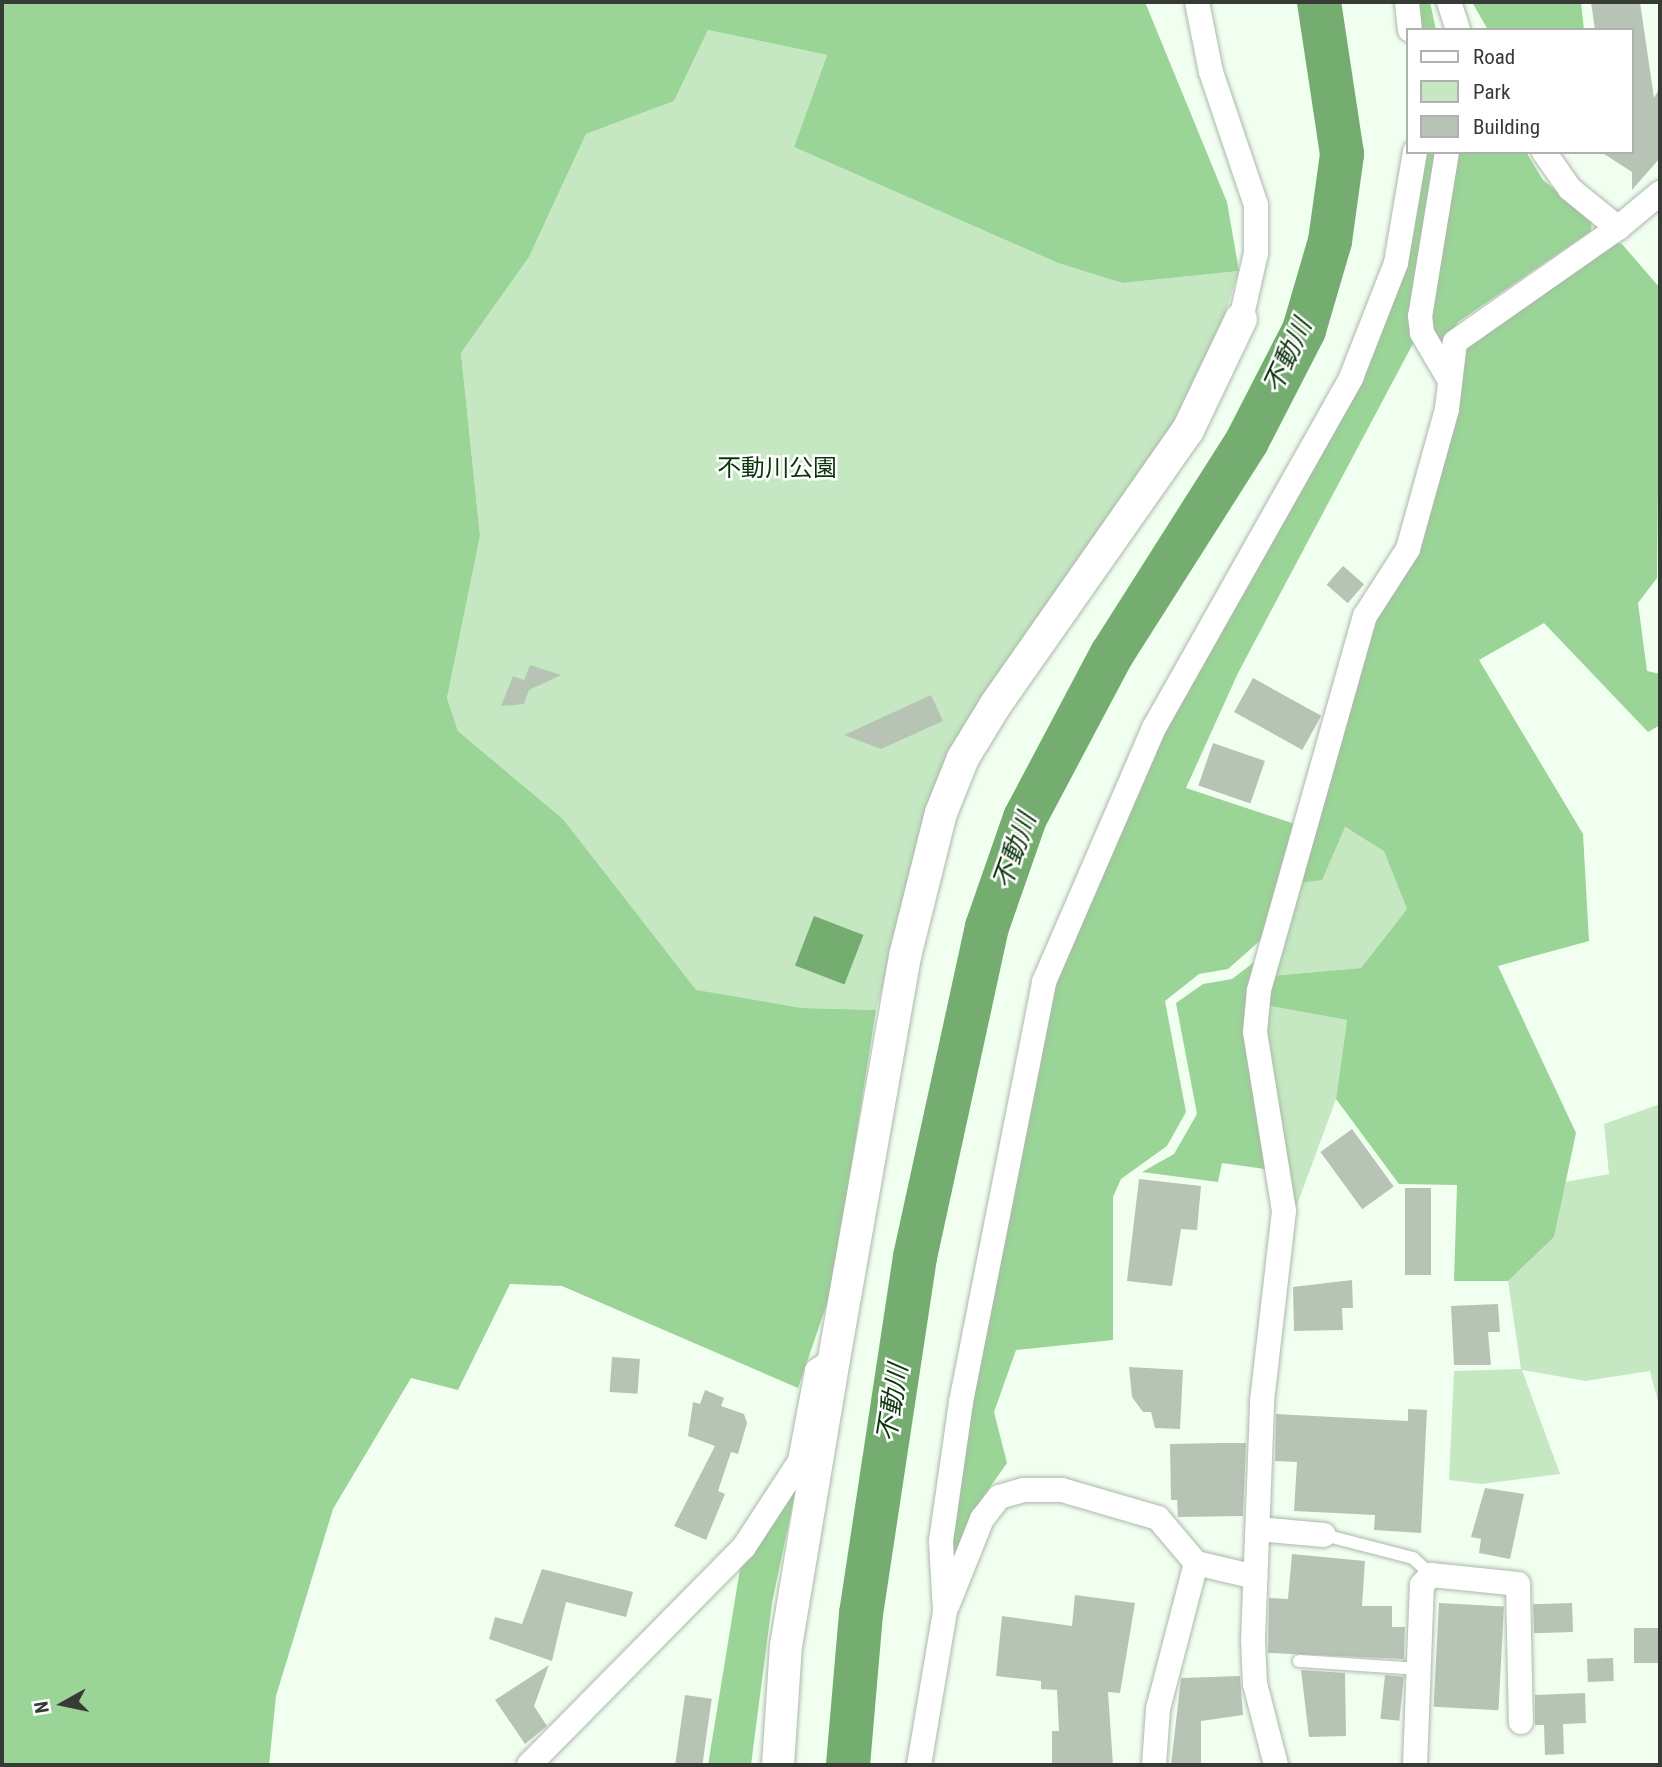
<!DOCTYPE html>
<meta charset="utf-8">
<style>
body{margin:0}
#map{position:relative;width:1662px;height:1767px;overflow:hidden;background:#f1fff0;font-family:"Roboto Condensed","Noto Sans JP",sans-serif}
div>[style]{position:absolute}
.green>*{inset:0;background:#c5e8c2}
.forest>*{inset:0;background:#9ad496}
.water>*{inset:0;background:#75ad71;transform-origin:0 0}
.river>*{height:44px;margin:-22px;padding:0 22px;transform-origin:22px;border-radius:22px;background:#75ad71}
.building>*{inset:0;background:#b7c4b5;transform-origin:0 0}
.roads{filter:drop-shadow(0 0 2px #acb9aa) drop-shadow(0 0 2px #acb9aa)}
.service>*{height:12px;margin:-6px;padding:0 6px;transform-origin:6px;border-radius:6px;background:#fff}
.minor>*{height:24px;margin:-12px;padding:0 12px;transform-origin:12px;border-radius:12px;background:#fff}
.tertiary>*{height:32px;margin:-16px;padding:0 16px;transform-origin:16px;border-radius:16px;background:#fff}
span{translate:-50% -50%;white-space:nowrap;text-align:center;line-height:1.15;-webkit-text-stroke:5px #fff;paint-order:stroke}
.park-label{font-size:24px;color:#0c340b}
.water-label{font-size:26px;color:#0e360d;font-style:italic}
.frame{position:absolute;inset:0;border:4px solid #363b35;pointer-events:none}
.legend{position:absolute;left:1406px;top:28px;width:228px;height:126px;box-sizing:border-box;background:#fff;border:2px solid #afb1ae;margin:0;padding:9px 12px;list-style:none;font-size:21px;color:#363b35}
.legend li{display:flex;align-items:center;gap:14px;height:35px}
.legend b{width:35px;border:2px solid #afb1ae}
.north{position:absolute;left:28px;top:1669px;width:70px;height:70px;-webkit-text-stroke:5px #fff;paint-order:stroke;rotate:261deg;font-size:19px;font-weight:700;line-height:28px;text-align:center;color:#363b35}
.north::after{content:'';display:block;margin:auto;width:24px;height:32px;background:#363b35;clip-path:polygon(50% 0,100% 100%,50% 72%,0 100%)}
</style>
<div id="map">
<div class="green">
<i style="clip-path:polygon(708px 30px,827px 55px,794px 147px,1058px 263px,1122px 283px,1239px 271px,1202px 383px,930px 810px,876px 1010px,802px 1008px,696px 991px,563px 819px,458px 731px,447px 698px,480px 536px,461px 353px,529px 257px,586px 134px,674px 101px)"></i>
<i style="clip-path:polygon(1344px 827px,1384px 850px,1407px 909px,1361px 968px,1271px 976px,1300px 883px,1322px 879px)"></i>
<i style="clip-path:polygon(1265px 1005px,1347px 1020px,1336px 1099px,1293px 1216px,1274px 1117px)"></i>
<i style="clip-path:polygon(1660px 1104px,1660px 1410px,1650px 1371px,1585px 1381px,1522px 1370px,1560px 1474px,1482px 1484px,1449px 1480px,1454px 1371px,1521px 1369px,1508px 1281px,1554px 1237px,1565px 1182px,1609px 1174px,1604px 1124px)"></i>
</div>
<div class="forest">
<i style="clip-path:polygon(2px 2px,1145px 2px,1227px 202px,1239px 271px,1122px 283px,1058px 263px,794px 147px,827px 55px,708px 30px,674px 101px,586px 134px,529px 257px,461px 353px,480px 536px,447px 698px,458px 731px,563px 819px,696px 990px,802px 1008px,876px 1010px,832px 1289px,798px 1388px,562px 1286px,510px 1284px,458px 1390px,411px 1378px,333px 1509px,276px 1696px,269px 1765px,2px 1765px)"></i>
<i style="clip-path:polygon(1417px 2px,1430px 2px,1436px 30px,1421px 30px)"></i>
<i style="clip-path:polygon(1472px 2px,1581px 2px,1584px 30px,1488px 30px)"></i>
<i style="clip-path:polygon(1426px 152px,1440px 152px,1417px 336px,1238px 673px,1186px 788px,1301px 826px,1263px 938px,1228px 969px,1199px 974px,1165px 1001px,1186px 1112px,1167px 1146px,1121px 1179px,1113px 1197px,1113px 1340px,1016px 1350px,994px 1412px,1007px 1463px,983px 1497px,956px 1575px,952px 1542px,972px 1404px,1054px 985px,1164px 733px,1360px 382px,1406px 266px)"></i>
<i style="clip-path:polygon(1456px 152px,1526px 152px,1543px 180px,1592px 219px,1591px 231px,1458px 322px,1442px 352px,1426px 332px)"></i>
<i style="clip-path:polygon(1612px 242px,1622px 244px,1660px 288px,1657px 578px,1638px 603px,1647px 671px,1660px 674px,1660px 725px,1648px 732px,1544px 623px,1479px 660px,1583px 834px,1589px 941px,1498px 966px,1576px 1133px,1554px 1237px,1508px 1281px,1454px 1281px,1457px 1185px,1399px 1184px,1336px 1099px,1347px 1020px,1265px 1005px,1271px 976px,1361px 968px,1407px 909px,1384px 851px,1345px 827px,1322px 880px,1300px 883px,1372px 619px,1415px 551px,1462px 346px)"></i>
<i style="clip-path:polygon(1265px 954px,1254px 987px,1272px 1170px,1222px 1163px,1218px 1182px,1142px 1172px,1174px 1154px,1197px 1114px,1176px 1003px,1203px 984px,1232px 979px)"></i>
<i style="clip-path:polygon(797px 1484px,772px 1603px,751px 1765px,708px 1765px,740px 1569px)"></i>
</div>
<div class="water">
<i style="left:814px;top:916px;width:53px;height:53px;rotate:21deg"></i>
</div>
<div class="river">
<i style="left:848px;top:1765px;width:152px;rotate:-85.1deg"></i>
<i style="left:861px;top:1614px;width:361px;rotate:-81.4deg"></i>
<i style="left:915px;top:1257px;width:338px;rotate:-77.7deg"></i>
<i style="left:987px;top:927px;width:115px;rotate:-70.8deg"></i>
<i style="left:1025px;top:818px;width:186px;rotate:-62.1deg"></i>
<i style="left:1112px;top:654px;width:252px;rotate:-57.6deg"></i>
<i style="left:1247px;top:441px;width:125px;rotate:-62.8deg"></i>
<i style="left:1304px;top:330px;width:93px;rotate:-73.7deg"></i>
<i style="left:1330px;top:241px;width:88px;rotate:-82.1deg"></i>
<i style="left:1342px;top:154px;width:154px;rotate:-98.6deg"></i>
</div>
<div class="building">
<i style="clip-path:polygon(1591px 2px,1640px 2px,1654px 98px,1660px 87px,1660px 158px,1632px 190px,1632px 172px,1601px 152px,1632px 152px,1632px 30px,1595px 30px)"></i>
<i style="left:1343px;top:566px;width:28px;height:25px;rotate:41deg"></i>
<i style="clip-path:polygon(530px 665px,561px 675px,529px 690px,524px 704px,501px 706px,513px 676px,524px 680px)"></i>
<i style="left:1253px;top:678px;width:78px;height:39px;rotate:29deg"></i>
<i style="clip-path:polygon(931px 695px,943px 721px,881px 749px,844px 735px)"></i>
<i style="left:1213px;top:743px;width:55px;height:45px;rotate:19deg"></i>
<i style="left:1352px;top:1129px;width:71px;height:39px;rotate:54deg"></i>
<i style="clip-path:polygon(1139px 1179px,1201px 1186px,1197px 1230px,1181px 1229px,1172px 1286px,1127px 1281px)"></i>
<i style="left:1405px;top:1188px;width:26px;height:87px"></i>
<i style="clip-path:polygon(1352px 1280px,1353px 1308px,1342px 1308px,1343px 1330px,1294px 1331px,1293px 1287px)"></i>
<i style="clip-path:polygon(1498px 1304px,1500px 1332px,1488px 1332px,1491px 1365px,1454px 1365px,1451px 1306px)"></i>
<i style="left:612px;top:1357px;width:28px;height:35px;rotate:4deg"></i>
<i style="clip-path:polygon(1129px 1367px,1183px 1370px,1180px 1429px,1155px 1428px,1151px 1412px,1143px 1412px,1132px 1397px)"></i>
<i style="clip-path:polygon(705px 1390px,724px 1398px,721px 1406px,744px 1414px,747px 1423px,738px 1454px,731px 1452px,718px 1491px,725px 1494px,706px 1540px,674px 1526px,715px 1446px,688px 1436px,693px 1402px,700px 1404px)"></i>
<i style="clip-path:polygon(1408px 1409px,1427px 1410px,1421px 1533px,1374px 1530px,1375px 1515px,1294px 1511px,1297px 1462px,1275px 1461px,1276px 1414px,1408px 1421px)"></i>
<i style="clip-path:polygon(1221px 1443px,1246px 1443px,1243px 1516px,1178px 1517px,1177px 1500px,1171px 1500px,1170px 1444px)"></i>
<i style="clip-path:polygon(1485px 1488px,1524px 1494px,1510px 1559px,1479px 1553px,1481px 1539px,1471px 1537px)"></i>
<i style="clip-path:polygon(1292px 1554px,1365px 1561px,1362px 1606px,1392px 1606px,1392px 1627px,1405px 1627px,1404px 1659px,1268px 1653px,1269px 1598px,1288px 1599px)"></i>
<i style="clip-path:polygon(542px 1569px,633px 1592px,626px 1617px,566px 1602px,552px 1661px,489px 1639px,495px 1617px,522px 1624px)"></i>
<i style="clip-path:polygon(1075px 1595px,1135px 1603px,1120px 1693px,1108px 1692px,1113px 1765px,1052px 1765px,1052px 1731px,1059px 1731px,1057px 1690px,1041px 1689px,1041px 1681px,996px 1676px,1002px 1616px,1072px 1626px)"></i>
<i style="left:1439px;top:1603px;width:65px;height:104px;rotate:3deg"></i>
<i style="left:1572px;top:1603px;width:29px;height:39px;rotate:88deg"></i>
<i style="left:1634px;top:1628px;width:26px;height:35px"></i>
<i style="left:1613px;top:1658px;width:23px;height:26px;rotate:88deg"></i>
<i style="clip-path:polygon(549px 1665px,534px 1706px,547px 1726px,525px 1744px,495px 1700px)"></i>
<i style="clip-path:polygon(1301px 1670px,1345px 1673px,1346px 1736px,1309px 1737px)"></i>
<i style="left:1385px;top:1675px;width:19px;height:44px;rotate:6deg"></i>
<i style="clip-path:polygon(1240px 1676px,1243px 1715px,1201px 1721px,1201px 1765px,1171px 1765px,1181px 1678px)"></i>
<i style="clip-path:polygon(1585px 1693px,1586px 1723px,1563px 1724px,1564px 1754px,1545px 1755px,1544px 1725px,1535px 1725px,1535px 1695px)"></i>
<i style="left:685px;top:1695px;width:27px;height:71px;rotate:8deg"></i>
</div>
<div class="roads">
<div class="service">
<i style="left:1324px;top:1535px;width:92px;rotate:14.5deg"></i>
<i style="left:1413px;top:1558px;width:25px;rotate:43deg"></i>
<i style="left:1299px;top:1661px;width:122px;rotate:3.8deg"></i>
</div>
<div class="minor">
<i style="left:1197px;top:2px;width:71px;rotate:78.7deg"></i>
<i style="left:1211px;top:72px;width:140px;rotate:71.3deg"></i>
<i style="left:1256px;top:205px;width:48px;rotate:90deg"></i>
<i style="left:1256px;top:253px;width:68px;rotate:102.8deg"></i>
<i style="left:1407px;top:2px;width:28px;rotate:84deg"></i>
<i style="left:1449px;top:2px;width:29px;rotate:72deg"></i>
<i style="left:1447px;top:152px;width:166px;rotate:99.3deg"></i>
<i style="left:1420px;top:316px;width:17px;rotate:83deg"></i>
<i style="left:1422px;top:333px;width:53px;rotate:59.6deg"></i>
<i style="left:1544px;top:152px;width:45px;rotate:54.9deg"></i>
<i style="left:1570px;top:189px;width:62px;rotate:39.1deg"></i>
<i style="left:1618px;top:228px;width:55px;rotate:-39.8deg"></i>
<i style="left:1258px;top:1529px;width:66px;rotate:5.2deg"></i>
<i style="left:948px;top:1604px;width:92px;rotate:-68.2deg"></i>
<i style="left:982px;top:1519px;width:28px;rotate:-52deg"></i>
<i style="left:999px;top:1497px;width:25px;rotate:-16deg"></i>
<i style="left:1023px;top:1490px;width:39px"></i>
<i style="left:1062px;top:1490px;width:100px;rotate:16.3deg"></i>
<i style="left:1158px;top:1518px;width:59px;rotate:49.8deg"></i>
<i style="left:529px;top:1765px;width:306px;rotate:-45.4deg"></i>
<i style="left:744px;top:1547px;width:103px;rotate:-56.9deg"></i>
<i style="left:800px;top:1461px;width:92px;rotate:-79.3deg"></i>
<i style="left:817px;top:1371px;width:21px;rotate:-35deg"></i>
<i style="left:919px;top:1765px;width:156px;rotate:-80.4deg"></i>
<i style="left:945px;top:1611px;width:70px;rotate:-93.3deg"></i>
<i style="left:941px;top:1541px;width:140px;rotate:-81.8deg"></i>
<i style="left:961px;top:1402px;width:428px;rotate:-78.8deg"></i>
<i style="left:1044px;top:982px;width:277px;rotate:-66.6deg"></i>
<i style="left:1154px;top:728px;width:402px;rotate:-60.6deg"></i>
<i style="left:1351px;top:378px;width:123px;rotate:-68.6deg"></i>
<i style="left:1396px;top:263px;width:113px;rotate:-80.3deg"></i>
<i style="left:1154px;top:1765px;width:56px;rotate:-85.9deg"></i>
<i style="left:1158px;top:1709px;width:151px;rotate:-75.4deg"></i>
<i style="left:1196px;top:1563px;width:61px;rotate:13.3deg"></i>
<i style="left:1276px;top:1765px;width:84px;rotate:-104.5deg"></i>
<i style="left:1255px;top:1684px;width:44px;rotate:-92.6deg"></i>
<i style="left:1253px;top:1640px;width:239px;rotate:-87.8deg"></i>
<i style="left:1262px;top:1401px;width:191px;rotate:-83.4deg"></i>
<i style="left:1284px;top:1211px;width:181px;rotate:-99.2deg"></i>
<i style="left:1255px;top:1032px;width:42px;rotate:-84.6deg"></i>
<i style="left:1259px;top:990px;width:389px;rotate:-74.2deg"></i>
<i style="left:1365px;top:616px;width:80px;rotate:-57.3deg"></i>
<i style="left:1408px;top:549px;width:145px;rotate:-74.4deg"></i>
<i style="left:1447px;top:409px;width:67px;rotate:-83.2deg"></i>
<i style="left:1455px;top:342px;width:199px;rotate:-35deg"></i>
<i style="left:1415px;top:1765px;width:180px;rotate:-87.8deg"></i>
<i style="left:1422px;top:1585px;width:13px;rotate:-48deg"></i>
<i style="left:1431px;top:1575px;width:87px;rotate:5.9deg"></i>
<i style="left:1518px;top:1584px;width:138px;rotate:88.8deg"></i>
</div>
<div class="tertiary">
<i style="left:778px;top:1765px;width:119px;rotate:-86.2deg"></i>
<i style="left:786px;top:1646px;width:291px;rotate:-80.5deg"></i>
<i style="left:834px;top:1359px;width:409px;rotate:-80deg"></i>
<i style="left:905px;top:956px;width:147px;rotate:-75.9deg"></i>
<i style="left:941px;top:813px;width:59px;rotate:-68.2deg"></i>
<i style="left:963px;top:758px;width:63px;rotate:-58.6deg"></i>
<i style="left:996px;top:704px;width:335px;rotate:-55deg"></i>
<i style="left:1188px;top:430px;width:123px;rotate:-64.5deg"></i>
</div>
</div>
<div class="park-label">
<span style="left:777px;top:469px">不動川公園</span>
</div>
<div class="water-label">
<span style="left:1288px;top:356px;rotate:-65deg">不動川</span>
<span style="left:1015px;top:851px;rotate:-70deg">不動川</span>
<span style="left:893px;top:1403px;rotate:-81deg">不動川</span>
</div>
<div class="frame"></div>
<ul class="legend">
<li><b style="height:9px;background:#fff"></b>Road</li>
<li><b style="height:19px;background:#c5e8c2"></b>Park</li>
<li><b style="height:19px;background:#b7c4b5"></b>Building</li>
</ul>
<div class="north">N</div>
</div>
